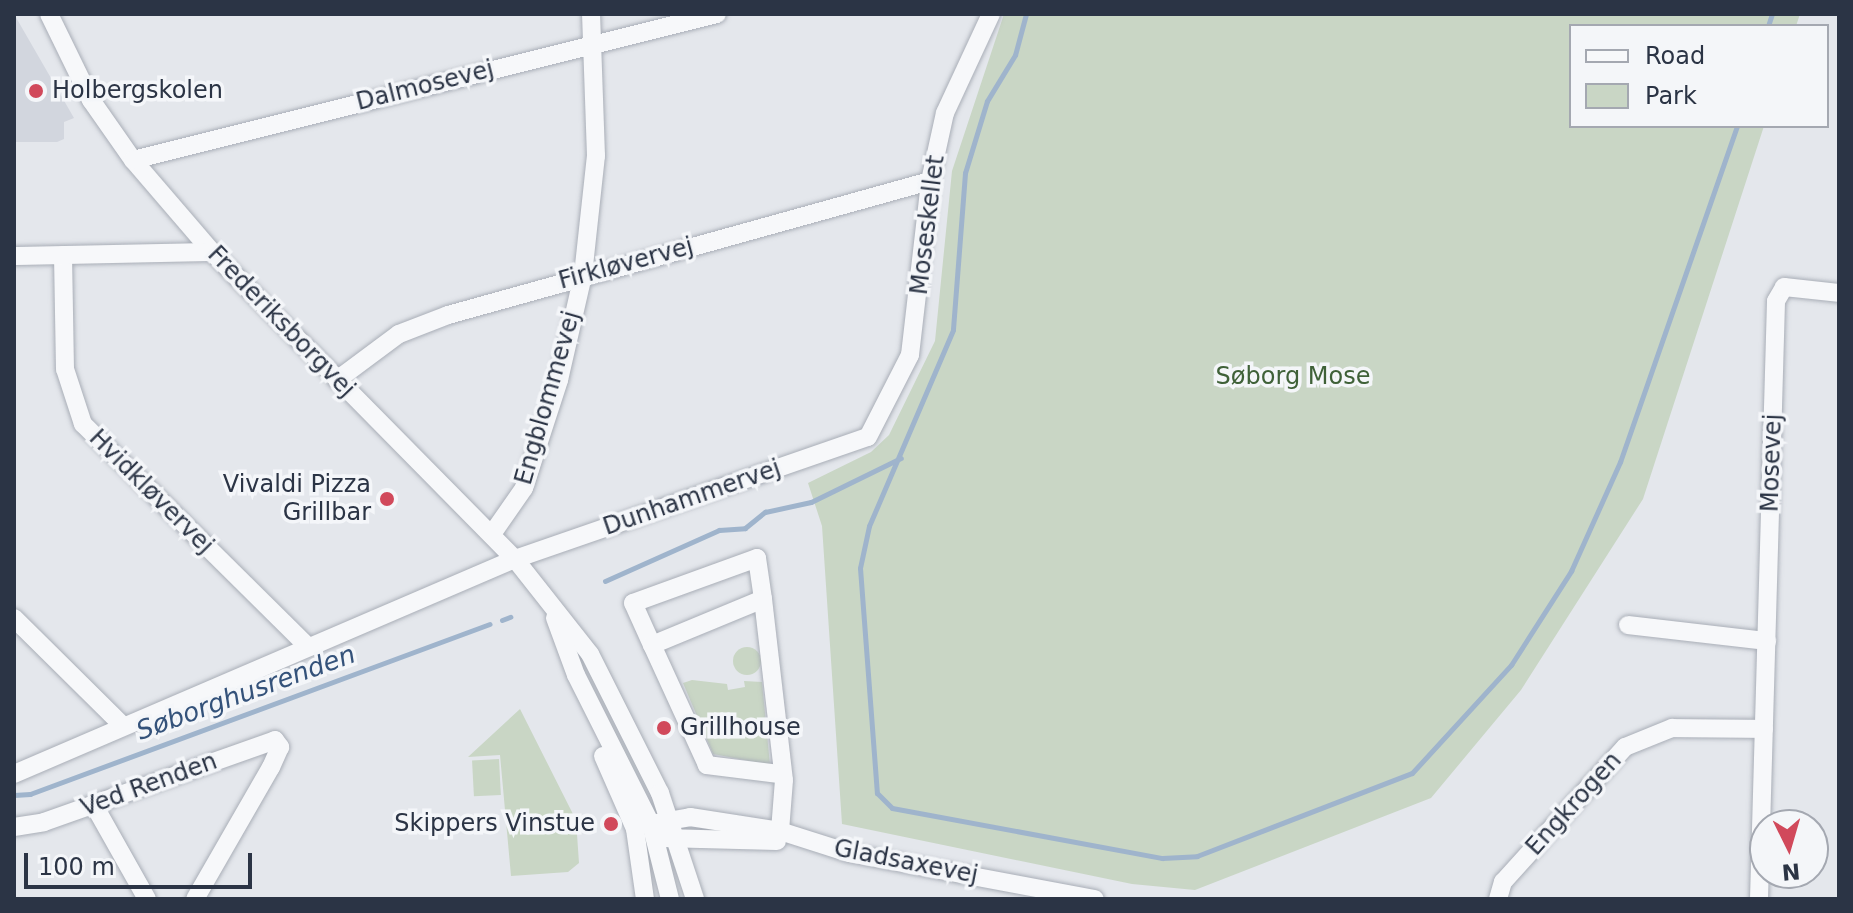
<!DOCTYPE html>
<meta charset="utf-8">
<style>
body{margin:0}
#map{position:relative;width:1853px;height:913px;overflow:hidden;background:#e4e7ec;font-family:"DejaVu Sans",sans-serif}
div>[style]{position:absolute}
.built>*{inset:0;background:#d2d6de}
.green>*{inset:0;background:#c9d6c5;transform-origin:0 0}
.round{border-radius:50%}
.stream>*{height:5px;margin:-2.5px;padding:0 2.5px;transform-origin:2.5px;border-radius:2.5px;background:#9fb4cc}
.roads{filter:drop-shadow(0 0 2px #a9aeb7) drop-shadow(0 0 2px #a9aeb7)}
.minor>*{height:18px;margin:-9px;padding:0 9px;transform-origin:9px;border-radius:9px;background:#f7f8fa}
.dots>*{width:22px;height:22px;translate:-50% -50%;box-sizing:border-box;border:4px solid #f4f6f9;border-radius:50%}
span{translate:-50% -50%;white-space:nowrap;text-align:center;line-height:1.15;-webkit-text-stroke:7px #f4f6f9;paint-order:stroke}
.street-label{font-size:24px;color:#2b3445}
.poi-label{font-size:24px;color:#2b3445}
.left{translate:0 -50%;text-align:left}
.right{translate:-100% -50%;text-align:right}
.park-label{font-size:24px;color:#3f6138}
.water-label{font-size:26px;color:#34527a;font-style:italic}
.frame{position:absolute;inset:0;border:16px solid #2b3445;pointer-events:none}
.legend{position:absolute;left:1569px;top:24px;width:260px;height:104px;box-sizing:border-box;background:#f4f6f9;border:2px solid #a4a8b1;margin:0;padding:10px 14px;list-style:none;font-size:24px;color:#2b3445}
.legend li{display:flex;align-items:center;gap:16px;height:40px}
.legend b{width:40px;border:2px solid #a4a8b1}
.north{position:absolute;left:1749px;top:809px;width:80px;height:80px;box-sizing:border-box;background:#f4f6f9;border:2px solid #a4a8b1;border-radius:50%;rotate:175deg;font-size:22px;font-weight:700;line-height:32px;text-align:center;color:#2b3445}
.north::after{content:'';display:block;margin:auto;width:28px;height:36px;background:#d1495b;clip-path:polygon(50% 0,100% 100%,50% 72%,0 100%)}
.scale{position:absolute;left:24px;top:853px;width:228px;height:36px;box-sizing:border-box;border:4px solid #2b3445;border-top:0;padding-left:10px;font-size:24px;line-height:28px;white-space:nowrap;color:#2b3445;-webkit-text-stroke:6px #f4f6f9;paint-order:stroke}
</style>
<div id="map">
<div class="built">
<i style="clip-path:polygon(14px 14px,74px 118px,64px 122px,64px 139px,57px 142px,14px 142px)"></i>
</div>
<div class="green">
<i style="clip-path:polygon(1004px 14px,1800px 14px,1796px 26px,1571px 26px,1571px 126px,1764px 126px,1643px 499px,1521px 690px,1431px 798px,1195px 890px,1132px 884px,842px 824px,822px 526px,808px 483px,871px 452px,889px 435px,935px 341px,952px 171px)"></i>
<i class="round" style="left:733px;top:647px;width:28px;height:28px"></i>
<i style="clip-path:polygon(692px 680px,727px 684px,728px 690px,745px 687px,744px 681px,762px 682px,770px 765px,713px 754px,683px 683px)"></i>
<i style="clip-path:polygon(520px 709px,576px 820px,579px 863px,568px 872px,511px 876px,500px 755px,468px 757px)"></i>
<i style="left:499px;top:759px;width:36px;height:27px;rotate:87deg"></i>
</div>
<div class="stream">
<i style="left:1026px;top:14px;width:42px;rotate:105deg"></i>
<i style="left:1015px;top:55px;width:54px;rotate:121.3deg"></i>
<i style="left:987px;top:101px;width:75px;rotate:107deg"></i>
<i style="left:965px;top:173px;width:157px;rotate:94.4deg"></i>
<i style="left:953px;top:330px;width:213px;rotate:113.2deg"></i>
<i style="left:869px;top:526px;width:43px;rotate:102.1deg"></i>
<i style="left:860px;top:568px;width:226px;rotate:85.7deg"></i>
<i style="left:877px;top:793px;width:21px;rotate:45deg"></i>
<i style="left:892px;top:808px;width:275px;rotate:10.5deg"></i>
<i style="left:1162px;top:858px;width:35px;rotate:-3deg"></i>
<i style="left:1197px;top:856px;width:230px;rotate:-21.1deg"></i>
<i style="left:1412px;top:773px;width:147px;rotate:-47.5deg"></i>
<i style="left:1511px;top:665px;width:112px;rotate:-57.4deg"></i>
<i style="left:1571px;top:571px;width:120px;rotate:-65.8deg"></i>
<i style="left:1620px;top:462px;width:356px;rotate:-70.8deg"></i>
<i style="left:1768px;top:26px;width:13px;rotate:-72deg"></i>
<i style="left:605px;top:581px;width:125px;rotate:-24.1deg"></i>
<i style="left:719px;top:530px;width:26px;rotate:-4deg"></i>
<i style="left:745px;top:528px;width:26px;rotate:-39deg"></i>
<i style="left:765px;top:512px;width:47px;rotate:-12.3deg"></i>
<i style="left:811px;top:502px;width:100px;rotate:-26.1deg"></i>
<i style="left:502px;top:620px;width:9px;rotate:-21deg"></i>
<i style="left:14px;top:795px;width:16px;rotate:-4deg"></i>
<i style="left:30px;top:794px;width:490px;rotate:-20.3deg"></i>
</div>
<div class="roads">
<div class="minor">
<i style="left:49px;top:14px;width:96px;rotate:64deg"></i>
<i style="left:91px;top:100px;width:73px;rotate:55deg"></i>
<i style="left:133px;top:160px;width:121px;rotate:49.3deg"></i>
<i style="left:212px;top:252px;width:431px;rotate:45.4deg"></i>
<i style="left:515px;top:559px;width:121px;rotate:51.7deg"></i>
<i style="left:590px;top:654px;width:156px;rotate:63.3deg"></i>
<i style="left:660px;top:793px;width:112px;rotate:71.7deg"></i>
<i style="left:133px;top:160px;width:602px;rotate:-14.04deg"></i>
<i style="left:63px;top:255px;width:114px;rotate:89deg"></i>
<i style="left:65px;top:369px;width:58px;rotate:71.9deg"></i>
<i style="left:83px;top:424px;width:317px;rotate:44.7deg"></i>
<i style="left:14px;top:256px;width:198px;rotate:-1.2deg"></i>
<i style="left:337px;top:380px;width:77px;rotate:-36.6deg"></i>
<i style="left:399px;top:334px;width:53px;rotate:-21.2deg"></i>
<i style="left:448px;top:315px;width:500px;rotate:-15.54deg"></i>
<i style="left:492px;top:534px;width:56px;rotate:-55.2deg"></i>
<i style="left:524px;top:488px;width:114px;rotate:-72deg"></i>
<i style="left:559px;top:380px;width:108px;rotate:-77.1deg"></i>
<i style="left:583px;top:275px;width:120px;rotate:-83.8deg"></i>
<i style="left:596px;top:156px;width:142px;rotate:-92deg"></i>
<i style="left:14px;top:618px;width:153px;rotate:44.7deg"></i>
<i style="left:555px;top:618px;width:61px;rotate:69.8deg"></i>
<i style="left:576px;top:675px;width:167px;rotate:63.3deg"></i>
<i style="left:651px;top:824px;width:77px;rotate:75.8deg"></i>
<i style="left:1628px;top:625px;width:140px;rotate:6.6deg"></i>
<i style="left:652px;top:645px;width:46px;rotate:-114.3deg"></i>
<i style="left:633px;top:603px;width:132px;rotate:-19.9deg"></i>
<i style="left:757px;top:558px;width:41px;rotate:81.7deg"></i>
<i style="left:603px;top:756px;width:80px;rotate:66.3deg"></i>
<i style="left:635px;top:829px;width:71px;rotate:81.9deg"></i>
<i style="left:14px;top:774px;width:545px;rotate:-23.23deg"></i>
<i style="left:515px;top:559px;width:373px;rotate:-19.1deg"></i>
<i style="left:868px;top:437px;width:92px;rotate:-62.9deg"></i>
<i style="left:910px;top:355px;width:175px;rotate:-83.4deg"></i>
<i style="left:930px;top:181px;width:70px;rotate:-77.6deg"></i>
<i style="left:945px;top:113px;width:109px;rotate:-65.1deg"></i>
<i style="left:779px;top:774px;width:73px;rotate:-172.9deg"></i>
<i style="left:707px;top:765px;width:132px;rotate:-114.6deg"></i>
<i style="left:652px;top:645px;width:120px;rotate:-22.5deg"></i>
<i style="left:763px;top:599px;width:182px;rotate:83.4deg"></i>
<i style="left:784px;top:780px;width:51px;rotate:94.5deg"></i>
<i style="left:94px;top:805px;width:108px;rotate:60.6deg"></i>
<i style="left:651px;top:824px;width:40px;rotate:-10deg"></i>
<i style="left:690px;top:817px;width:91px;rotate:8.8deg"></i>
<i style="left:780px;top:831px;width:72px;rotate:17.7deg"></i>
<i style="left:849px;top:853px;width:250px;rotate:10.6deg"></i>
<i style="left:14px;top:827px;width:30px;rotate:-9deg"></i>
<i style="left:44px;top:822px;width:245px;rotate:-19.5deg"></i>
<i style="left:275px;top:740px;width:9px;rotate:54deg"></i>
<i style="left:280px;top:747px;width:22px;rotate:114deg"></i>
<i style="left:271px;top:767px;width:152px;rotate:119.9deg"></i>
<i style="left:663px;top:838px;width:114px;rotate:1.5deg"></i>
<i style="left:1498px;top:899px;width:18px;rotate:-74deg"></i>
<i style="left:1503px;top:882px;width:182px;rotate:-47.9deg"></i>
<i style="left:1625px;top:747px;width:51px;rotate:-22deg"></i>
<i style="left:1672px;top:728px;width:92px;rotate:0.6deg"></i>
<i style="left:1759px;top:899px;width:598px;rotate:-88.37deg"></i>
<i style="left:1776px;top:301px;width:16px;rotate:-60deg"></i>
<i style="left:1784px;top:287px;width:55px;rotate:6.2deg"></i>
</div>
</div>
<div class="dots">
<i style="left:36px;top:91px;background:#d1495b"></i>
<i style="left:387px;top:499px;background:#d1495b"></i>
<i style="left:664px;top:728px;background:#d1495b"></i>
<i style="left:611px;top:824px;background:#d1495b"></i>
</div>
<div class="street-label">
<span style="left:425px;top:86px;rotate:-14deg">Dalmosevej</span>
<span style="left:928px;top:225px;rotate:-83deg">Moseskellet</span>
<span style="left:626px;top:264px;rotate:-15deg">Firkløvervej</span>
<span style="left:281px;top:322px;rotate:46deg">Frederiksborgvej</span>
<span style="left:548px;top:398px;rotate:-74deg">Engblommevej</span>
<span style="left:1772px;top:463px;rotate:-88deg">Mosevej</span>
<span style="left:151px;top:492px;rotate:45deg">Hvidkløvervej</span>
<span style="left:692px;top:498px;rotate:-19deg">Dunhammervej</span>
<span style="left:149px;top:785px;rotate:-20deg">Ved Renden</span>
<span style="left:1574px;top:804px;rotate:-48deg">Engkrogen</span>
<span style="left:906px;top:862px;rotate:11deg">Gladsaxevej</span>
</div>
<div class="poi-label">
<span class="left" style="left:52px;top:91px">Holbergskolen</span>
<span class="right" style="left:371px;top:499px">Vivaldi Pizza<br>Grillbar</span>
<span class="left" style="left:680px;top:728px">Grillhouse</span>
<span class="right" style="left:595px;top:824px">Skippers Vinstue</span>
</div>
<div class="park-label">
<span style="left:1293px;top:377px">Søborg Mose</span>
</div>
<div class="water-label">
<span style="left:246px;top:693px;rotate:-20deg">Søborghusrenden</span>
</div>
<div class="frame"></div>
<ul class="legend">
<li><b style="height:10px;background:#f7f8fa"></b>Road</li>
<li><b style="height:22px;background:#c9d6c5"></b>Park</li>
</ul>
<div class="north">N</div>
<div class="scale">100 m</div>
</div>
